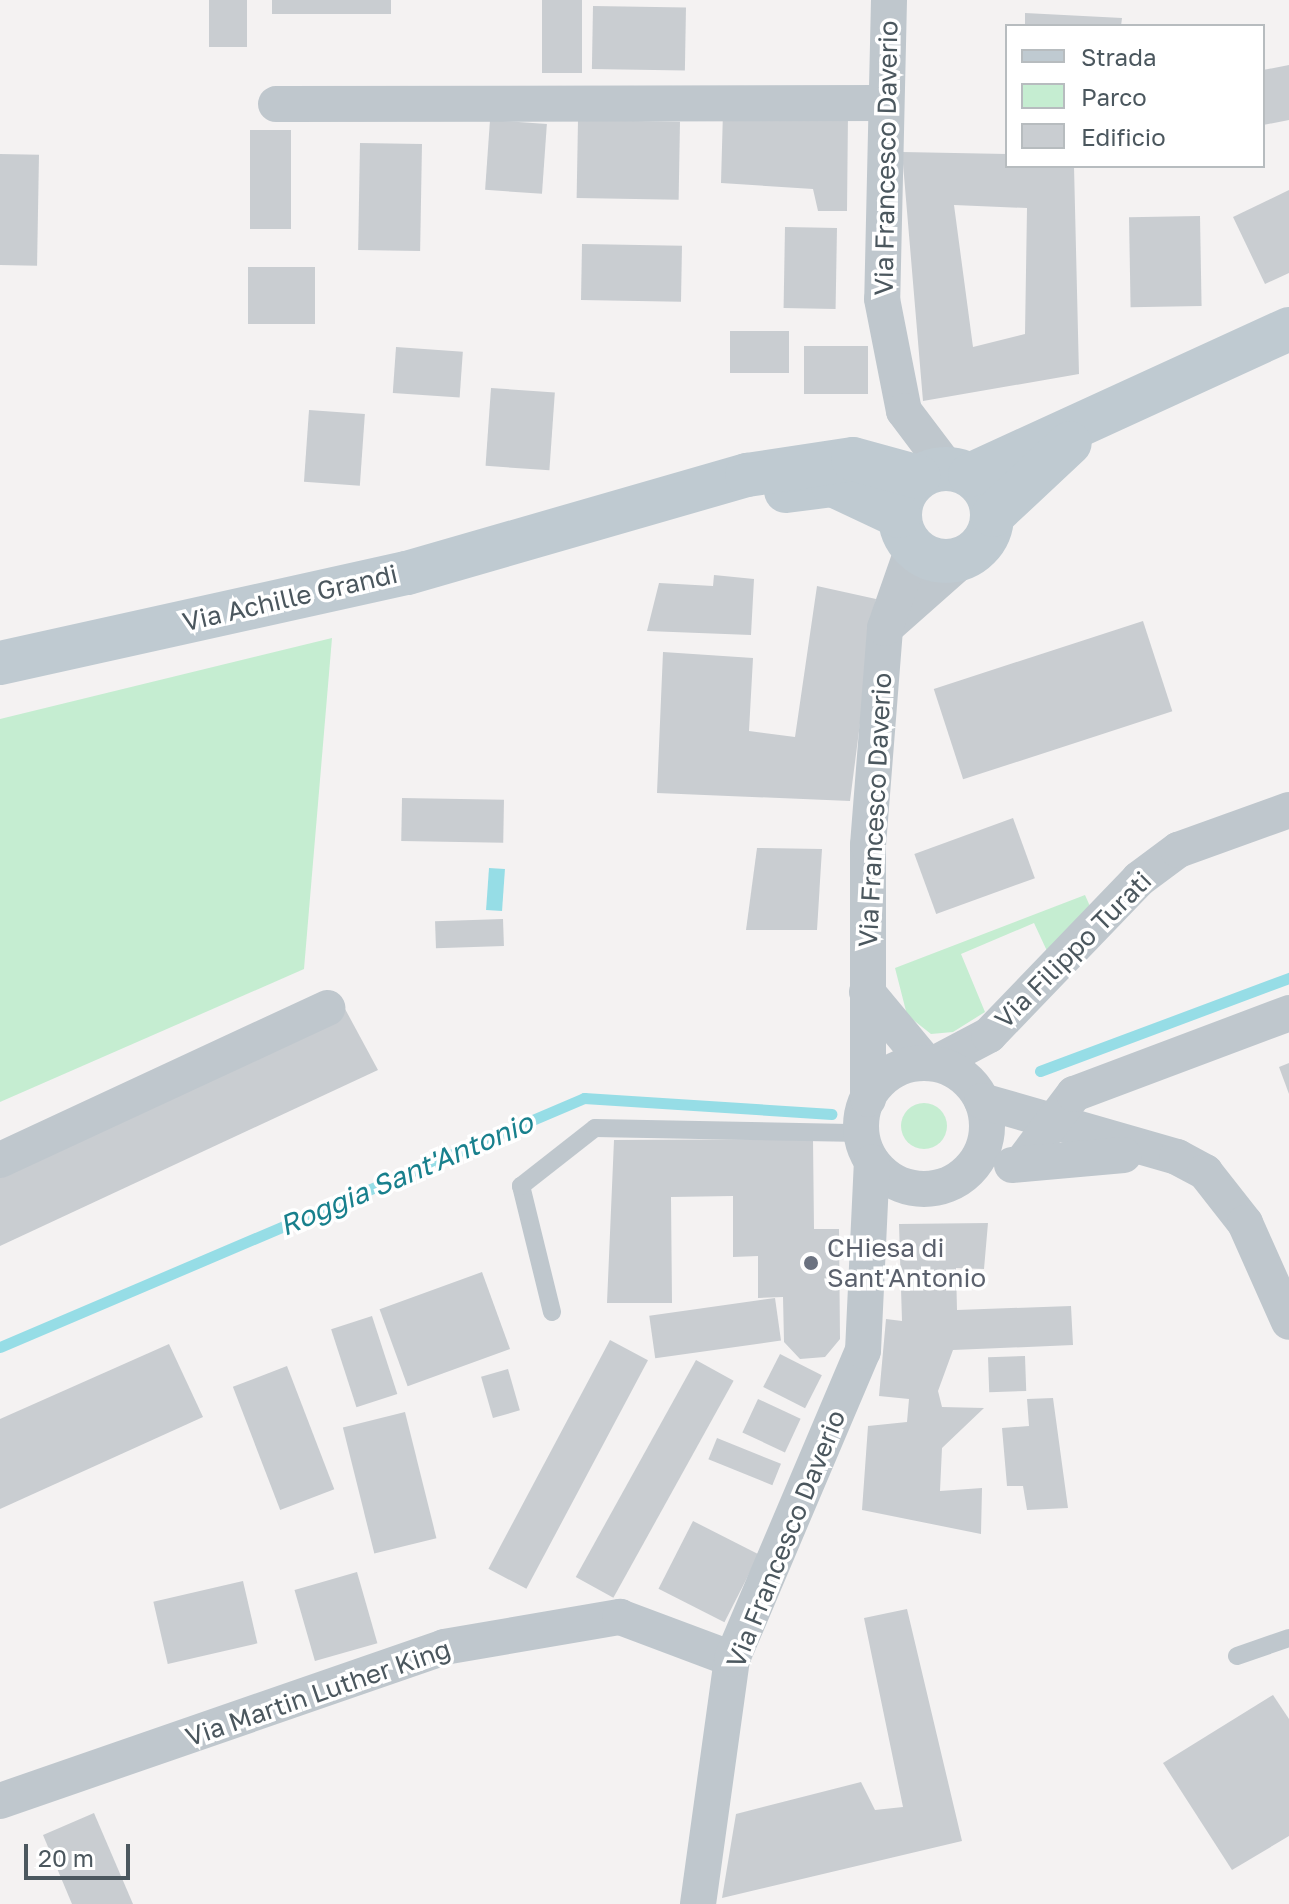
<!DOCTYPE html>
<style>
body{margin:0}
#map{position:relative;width:1289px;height:1904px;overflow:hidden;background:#f4f2f2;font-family:"Golos Text",sans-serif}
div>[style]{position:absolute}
.green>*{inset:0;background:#c5edd1}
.round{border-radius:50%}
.water>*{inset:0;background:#96dde6;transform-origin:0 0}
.stream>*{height:11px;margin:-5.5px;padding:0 5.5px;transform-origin:5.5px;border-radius:5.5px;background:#96dde6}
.building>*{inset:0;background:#c9cdd1;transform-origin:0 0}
.service>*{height:18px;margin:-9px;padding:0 9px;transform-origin:9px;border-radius:9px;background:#bfc7cd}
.minor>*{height:36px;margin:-18px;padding:0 18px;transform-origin:18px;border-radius:18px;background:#bfc7cd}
.minor>.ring{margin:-18px;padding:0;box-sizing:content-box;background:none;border:36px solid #bfc7cd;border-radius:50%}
.secondary>*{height:44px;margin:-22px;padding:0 22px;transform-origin:22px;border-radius:22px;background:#bfcad1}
.secondary>.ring{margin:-22px;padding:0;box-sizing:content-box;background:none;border:44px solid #bfcad1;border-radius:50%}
.dots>*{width:22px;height:22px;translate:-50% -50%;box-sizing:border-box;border:4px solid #fff;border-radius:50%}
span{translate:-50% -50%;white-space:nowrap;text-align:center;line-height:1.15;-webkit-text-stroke:7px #fff;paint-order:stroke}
.street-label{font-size:26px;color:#4b575e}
.worship-label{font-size:26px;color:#5b616d}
.left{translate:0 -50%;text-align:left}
.water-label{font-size:28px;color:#18808d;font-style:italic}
.legend{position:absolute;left:1005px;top:24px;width:260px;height:144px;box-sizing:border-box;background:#fff;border:2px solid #b7bcbf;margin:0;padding:10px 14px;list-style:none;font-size:24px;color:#4b575e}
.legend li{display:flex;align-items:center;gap:16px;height:40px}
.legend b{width:40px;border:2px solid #b7bcbf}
.scale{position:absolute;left:24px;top:1844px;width:106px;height:36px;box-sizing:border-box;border:4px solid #4b575e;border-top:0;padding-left:10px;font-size:24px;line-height:28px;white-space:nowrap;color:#4b575e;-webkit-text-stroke:6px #fff;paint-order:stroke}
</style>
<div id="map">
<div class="green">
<i style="clip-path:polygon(332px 638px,304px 969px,0 1102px,0 719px)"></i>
<i style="clip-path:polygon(1085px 895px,1093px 913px,1047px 951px,1034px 923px,961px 954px,985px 1012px,953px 1032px,931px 1034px,907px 1015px,895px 968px)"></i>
<i class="round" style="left:901px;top:1103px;width:46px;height:46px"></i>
</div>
<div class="water">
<i style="left:489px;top:868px;width:16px;height:42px;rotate:4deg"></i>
</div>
<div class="stream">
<i style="left:1040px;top:1071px;width:266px;rotate:-20.5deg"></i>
<i style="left:0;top:1347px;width:635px;rotate:-23.09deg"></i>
<i style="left:584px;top:1098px;width:248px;rotate:3.7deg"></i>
</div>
<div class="building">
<i style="left:209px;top:0;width:38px;height:47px"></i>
<i style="left:272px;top:0;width:119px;height:14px"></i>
<i style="left:542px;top:0;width:40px;height:73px"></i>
<i style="left:593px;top:6px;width:93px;height:63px;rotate:1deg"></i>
<i style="clip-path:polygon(1025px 13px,1122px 18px,1121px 26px,1025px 26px)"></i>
<i style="clip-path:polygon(1289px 65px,1289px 120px,1263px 125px,1263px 70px)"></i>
<i style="clip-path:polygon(723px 111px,848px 113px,847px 211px,818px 211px,813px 189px,721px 183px)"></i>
<i style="left:490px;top:120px;width:57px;height:70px;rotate:4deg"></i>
<i style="left:578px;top:120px;width:102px;height:78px;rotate:1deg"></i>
<i style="left:250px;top:130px;width:41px;height:99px"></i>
<i style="left:360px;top:143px;width:62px;height:107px;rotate:1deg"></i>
<i style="clip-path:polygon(evenodd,902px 152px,1007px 154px,1007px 166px,1074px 166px,1079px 374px,923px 401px,902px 152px,954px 205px,1027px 208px,1025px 334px,973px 347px,954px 205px)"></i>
<i style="left:0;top:154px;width:39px;height:111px;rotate:1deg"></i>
<i style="clip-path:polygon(1289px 190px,1289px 273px,1265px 284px,1233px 217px)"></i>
<i style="left:1200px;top:216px;width:90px;height:71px;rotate:89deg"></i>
<i style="left:785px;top:227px;width:52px;height:81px;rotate:1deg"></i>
<i style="left:582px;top:244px;width:100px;height:56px;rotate:1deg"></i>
<i style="left:248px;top:267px;width:67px;height:57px"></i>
<i style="left:730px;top:331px;width:59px;height:42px"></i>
<i style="left:804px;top:346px;width:64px;height:48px"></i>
<i style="left:396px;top:347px;width:67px;height:46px;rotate:4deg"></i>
<i style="left:491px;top:388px;width:64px;height:78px;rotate:4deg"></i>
<i style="left:309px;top:410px;width:56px;height:72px;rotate:4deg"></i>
<i style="clip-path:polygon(714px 575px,754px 579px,751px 635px,647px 631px,659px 583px,713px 586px)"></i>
<i style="clip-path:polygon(817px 586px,876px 599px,850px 801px,657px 793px,663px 652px,753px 658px,749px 731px,795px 737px)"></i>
<i style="left:1143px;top:621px;width:95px;height:220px;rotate:72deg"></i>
<i style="left:402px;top:798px;width:102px;height:43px;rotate:1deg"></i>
<i style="left:1013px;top:818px;width:64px;height:105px;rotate:70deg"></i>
<i style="clip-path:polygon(757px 848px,822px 849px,817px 930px,746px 930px)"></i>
<i style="left:503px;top:919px;width:27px;height:68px;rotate:88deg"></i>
<i style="clip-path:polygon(344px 1007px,378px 1070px,0 1246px,0 1163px)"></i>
<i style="clip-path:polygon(1289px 1063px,1289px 1094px,1279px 1067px)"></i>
<i style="clip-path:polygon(813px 1139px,814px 1229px,839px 1229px,840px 1339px,825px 1357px,800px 1359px,784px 1342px,783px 1297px,758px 1298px,758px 1256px,733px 1257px,733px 1196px,671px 1197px,672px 1303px,607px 1303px,614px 1140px)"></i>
<i style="clip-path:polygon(988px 1223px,984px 1269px,956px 1268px,957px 1310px,1071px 1306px,1073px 1345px,953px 1350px,938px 1391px,942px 1407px,984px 1408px,942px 1448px,940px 1491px,982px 1488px,981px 1534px,862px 1510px,868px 1426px,907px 1422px,909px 1399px,879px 1396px,886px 1319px,902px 1321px,899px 1224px)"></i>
<i style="left:482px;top:1272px;width:82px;height:109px;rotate:70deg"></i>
<i style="left:775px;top:1298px;width:43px;height:127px;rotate:82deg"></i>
<i style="left:372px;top:1316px;width:82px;height:43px;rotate:72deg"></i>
<i style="left:610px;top:1340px;width:43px;height:259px;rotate:28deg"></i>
<i style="clip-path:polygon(169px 1344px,203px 1417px,0 1509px,0 1419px)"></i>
<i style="left:780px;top:1354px;width:47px;height:37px;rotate:27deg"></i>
<i style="left:1025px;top:1356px;width:35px;height:37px;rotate:88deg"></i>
<i style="left:696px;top:1360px;width:43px;height:248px;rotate:29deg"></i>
<i style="left:287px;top:1366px;width:132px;height:58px;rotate:69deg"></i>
<i style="left:508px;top:1369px;width:43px;height:28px;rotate:74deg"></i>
<i style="clip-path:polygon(1053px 1398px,1068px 1508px,1027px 1510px,1023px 1486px,1007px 1486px,1002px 1428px,1029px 1426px,1027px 1399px)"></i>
<i style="left:758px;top:1399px;width:47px;height:37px;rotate:25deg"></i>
<i style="left:405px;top:1412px;width:130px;height:64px;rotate:76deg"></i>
<i style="left:717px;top:1438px;width:69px;height:23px;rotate:22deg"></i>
<i style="left:693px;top:1521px;width:74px;height:76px;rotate:27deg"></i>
<i style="left:357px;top:1572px;width:74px;height:65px;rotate:74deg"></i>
<i style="left:243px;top:1581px;width:64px;height:92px;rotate:77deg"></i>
<i style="clip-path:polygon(907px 1609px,962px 1841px,722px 1898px,736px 1814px,861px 1782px,875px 1810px,903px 1807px,864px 1618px)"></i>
<i style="clip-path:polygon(1273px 1695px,1289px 1719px,1289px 1836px,1232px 1870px,1163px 1763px)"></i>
<i style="clip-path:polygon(94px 1813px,133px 1904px,72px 1904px,43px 1835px)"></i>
</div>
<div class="service">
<i style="left:552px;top:1312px;width:130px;rotate:-103.8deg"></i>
<i style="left:521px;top:1186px;width:94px;rotate:-38.1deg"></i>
<i style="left:595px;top:1128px;width:267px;rotate:1.1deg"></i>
<i style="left:1237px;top:1656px;width:55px;rotate:-19.1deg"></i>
</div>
<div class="minor">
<i style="left:889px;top:0;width:299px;rotate:91.3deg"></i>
<i style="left:882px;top:299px;width:114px;rotate:78.9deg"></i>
<i style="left:904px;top:411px;width:71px;rotate:53deg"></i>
<i style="left:276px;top:104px;width:606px;rotate:-0.09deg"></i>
<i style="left:886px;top:627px;width:106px;rotate:-41.5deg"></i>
<i style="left:867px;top:992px;width:92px;rotate:50.3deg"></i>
<i style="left:936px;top:1063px;width:60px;rotate:-27.8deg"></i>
<i style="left:989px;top:1035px;width:216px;rotate:-46.1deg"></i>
<i style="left:1139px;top:879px;width:49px;rotate:-36.6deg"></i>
<i style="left:1178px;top:850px;width:118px;rotate:-19.8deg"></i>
<i class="ring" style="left:861px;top:1063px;width:90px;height:90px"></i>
<i style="left:868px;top:1099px;width:254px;rotate:-90deg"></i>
<i style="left:868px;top:845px;width:218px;rotate:-85.5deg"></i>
<i style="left:885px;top:628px;width:85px;rotate:-70.7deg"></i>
<i style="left:982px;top:1101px;width:203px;rotate:16deg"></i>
<i style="left:1177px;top:1157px;width:32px;rotate:28deg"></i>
<i style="left:1205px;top:1172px;width:65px;rotate:51.9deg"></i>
<i style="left:1245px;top:1223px;width:108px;rotate:66deg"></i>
<i style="left:0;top:1160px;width:361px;rotate:-24.9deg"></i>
<i style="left:1021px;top:1164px;width:88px;rotate:-52.9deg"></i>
<i style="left:1074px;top:1094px;width:230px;rotate:-20.6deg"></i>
<i style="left:1012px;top:1165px;width:112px;rotate:-5.1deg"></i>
<i style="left:0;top:1801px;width:470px;rotate:-19.1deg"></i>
<i style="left:444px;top:1647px;width:179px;rotate:-9.7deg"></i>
<i style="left:620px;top:1617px;width:120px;rotate:20.6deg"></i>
<i style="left:698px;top:1904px;width:247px;rotate:-82.1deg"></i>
<i style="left:732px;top:1659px;width:335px;rotate:-67deg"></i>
<i style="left:863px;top:1351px;width:189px;rotate:-87.3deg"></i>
</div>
<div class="secondary">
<i class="ring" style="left:900px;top:469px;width:48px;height:48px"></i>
<i style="left:970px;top:475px;width:351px;rotate:-24.6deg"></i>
<i style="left:786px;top:491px;width:47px;rotate:-7.3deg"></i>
<i style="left:833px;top:485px;width:73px;rotate:25.2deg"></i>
<i style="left:993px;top:515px;width:105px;rotate:-43.1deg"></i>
<i style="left:0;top:663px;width:417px;rotate:-12.5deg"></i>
<i style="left:407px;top:573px;width:354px;rotate:-16.1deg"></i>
<i style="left:747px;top:475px;width:107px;rotate:-8.6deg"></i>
<i style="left:853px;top:459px;width:68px;rotate:15.3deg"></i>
</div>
<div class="dots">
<i style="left:811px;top:1263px;background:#6b7280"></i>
</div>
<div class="street-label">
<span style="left:886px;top:158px;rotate:-89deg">Via Francesco Daverio</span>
<span style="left:290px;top:598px;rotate:-13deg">Via Achille Grandi</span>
<span style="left:875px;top:810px;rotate:-87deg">Via Francesco Daverio</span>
<span style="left:1073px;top:950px;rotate:-45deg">Via Filippo Turati</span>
<span style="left:786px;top:1539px;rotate:-68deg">Via Francesco Daverio</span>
<span style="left:318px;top:1693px;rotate:-19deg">Via Martin Luther King</span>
</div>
<div class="worship-label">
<span class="left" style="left:827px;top:1263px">CHiesa di<br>Sant'Antonio</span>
</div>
<div class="water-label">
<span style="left:406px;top:1174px;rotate:-23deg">Roggia Sant'Antonio</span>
</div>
<ul class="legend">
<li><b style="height:10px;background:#bfcad1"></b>Strada</li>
<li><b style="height:22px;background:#c5edd1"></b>Parco</li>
<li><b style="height:22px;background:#c9cdd1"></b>Edificio</li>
</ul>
<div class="scale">20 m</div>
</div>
